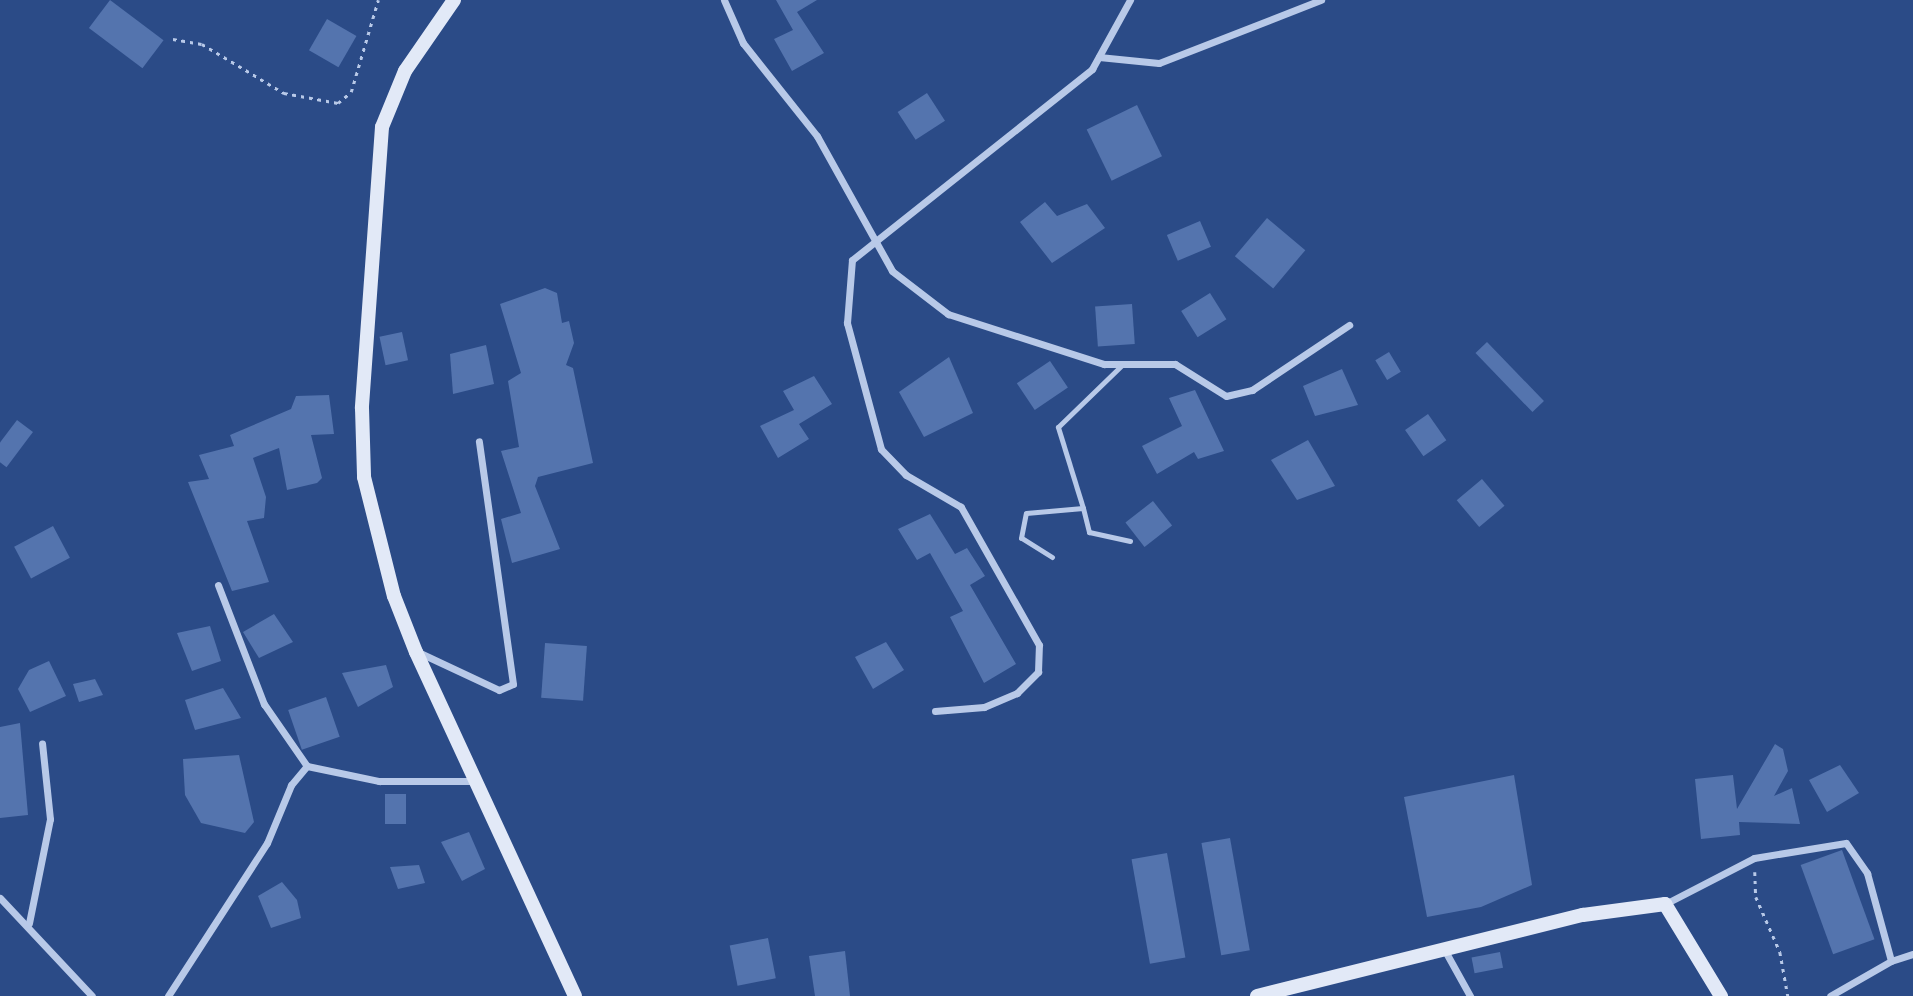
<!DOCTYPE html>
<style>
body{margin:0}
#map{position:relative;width:1913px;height:996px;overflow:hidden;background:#2b4b87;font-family:"DM Sans",sans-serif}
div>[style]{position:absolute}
.building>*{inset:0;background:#5474ae;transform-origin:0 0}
.path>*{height:2.5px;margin-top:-1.25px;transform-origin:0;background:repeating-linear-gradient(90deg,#b8c9e8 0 3.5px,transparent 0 8.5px)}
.lane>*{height:5px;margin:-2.5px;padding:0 2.5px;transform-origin:2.5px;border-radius:2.5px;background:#b8c9e8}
.street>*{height:7px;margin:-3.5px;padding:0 3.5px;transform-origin:3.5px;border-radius:3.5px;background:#b8c9e8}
.secondary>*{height:14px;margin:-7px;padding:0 7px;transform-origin:7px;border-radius:7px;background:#e2e9f7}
span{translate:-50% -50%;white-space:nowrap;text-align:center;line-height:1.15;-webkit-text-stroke:6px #2b4b87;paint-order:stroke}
</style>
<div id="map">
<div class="building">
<i style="left:110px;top:0;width:67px;height:35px;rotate:37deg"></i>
<i style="clip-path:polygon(776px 0,817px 0,797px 12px,824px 53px,792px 71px,774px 39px,793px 30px)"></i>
<i style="left:327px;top:19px;width:34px;height:36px;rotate:30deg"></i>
<i style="left:927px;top:93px;width:33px;height:35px;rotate:57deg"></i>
<i style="left:1137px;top:105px;width:57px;height:56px;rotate:64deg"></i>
<i style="clip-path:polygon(1045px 202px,1057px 216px,1087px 204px,1105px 228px,1052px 263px,1020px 222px)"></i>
<i style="left:1267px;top:218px;width:50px;height:50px;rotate:40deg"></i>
<i style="left:1200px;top:221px;width:28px;height:36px;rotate:67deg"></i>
<i style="clip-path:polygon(545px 288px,557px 293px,562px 323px,569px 321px,574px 343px,566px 365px,573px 368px,593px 463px,538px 477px,535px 486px,560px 549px,512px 563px,501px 519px,521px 513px,501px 451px,519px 447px,508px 381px,521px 373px,500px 304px)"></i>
<i style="left:1210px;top:293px;width:31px;height:34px;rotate:58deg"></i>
<i style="left:1132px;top:304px;width:40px;height:37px;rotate:86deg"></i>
<i style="left:402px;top:332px;width:29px;height:23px;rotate:78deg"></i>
<i style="left:1487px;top:342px;width:82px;height:16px;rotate:46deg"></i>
<i style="clip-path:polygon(486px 345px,494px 384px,453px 394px,450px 354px)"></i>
<i style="left:1389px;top:352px;width:23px;height:16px;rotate:59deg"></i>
<i style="clip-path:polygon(949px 357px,973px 413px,924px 437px,899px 392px)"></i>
<i style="left:1050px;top:361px;width:32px;height:40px;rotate:56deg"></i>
<i style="clip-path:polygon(1342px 369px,1358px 405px,1315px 416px,1303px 386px)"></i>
<i style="clip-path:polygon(814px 376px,832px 404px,799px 424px,809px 439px,778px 458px,760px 426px,794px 410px,783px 391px)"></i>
<i style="clip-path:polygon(1195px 390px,1224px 451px,1198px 459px,1194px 452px,1157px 474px,1142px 446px,1182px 426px,1169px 398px)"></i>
<i style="clip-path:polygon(329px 395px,334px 434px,311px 435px,322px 478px,317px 483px,287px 490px,279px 448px,253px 458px,266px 497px,264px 518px,247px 521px,269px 582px,232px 591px,188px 482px,209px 479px,199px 455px,234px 446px,230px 435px,291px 409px,296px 396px)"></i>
<i style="left:1428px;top:414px;width:32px;height:28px;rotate:55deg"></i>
<i style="left:17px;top:420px;width:20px;height:44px;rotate:37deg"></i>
<i style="clip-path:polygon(1308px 440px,1335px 486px,1297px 500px,1271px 460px)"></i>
<i style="left:1482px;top:479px;width:35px;height:33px;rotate:50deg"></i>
<i style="left:1153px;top:501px;width:31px;height:35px;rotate:52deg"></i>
<i style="clip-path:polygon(930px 514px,955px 554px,967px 548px,985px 576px,970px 585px,1016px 664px,984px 683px,950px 617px,963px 611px,930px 553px,917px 560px,898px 529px)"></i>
<i style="left:53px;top:526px;width:36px;height:44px;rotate:62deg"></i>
<i style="clip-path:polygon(274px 614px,293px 642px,259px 658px,243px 632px)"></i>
<i style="clip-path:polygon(210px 626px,221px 661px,192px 671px,177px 633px)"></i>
<i style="clip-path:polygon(886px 642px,904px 670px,873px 689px,855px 657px)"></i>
<i style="left:545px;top:643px;width:42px;height:55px;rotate:4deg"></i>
<i style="clip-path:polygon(49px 661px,66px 696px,30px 712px,18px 689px,29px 670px)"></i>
<i style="clip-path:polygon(386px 665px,393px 687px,358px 707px,342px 673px)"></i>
<i style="clip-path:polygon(95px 679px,103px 695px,79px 702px,73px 684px)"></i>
<i style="clip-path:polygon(223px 688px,241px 718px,195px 730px,185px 700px)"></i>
<i style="left:326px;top:697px;width:42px;height:40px;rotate:71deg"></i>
<i style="clip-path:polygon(20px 723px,28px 815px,0 818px,0 727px)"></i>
<i style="clip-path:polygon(1775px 744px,1783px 749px,1788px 771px,1774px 796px,1792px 788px,1800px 824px,1739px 822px,1740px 835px,1701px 839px,1695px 779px,1733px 775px,1737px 809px)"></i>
<i style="clip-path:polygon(239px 755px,254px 822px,245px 833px,201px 823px,185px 795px,183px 759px)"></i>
<i style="clip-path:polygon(1840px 765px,1859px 793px,1827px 812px,1809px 780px)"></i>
<i style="clip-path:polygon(1514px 775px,1532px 885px,1481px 907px,1427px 917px,1404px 797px)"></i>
<i style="left:385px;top:794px;width:21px;height:30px"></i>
<i style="clip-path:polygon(469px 832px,485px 869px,462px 881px,441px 842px)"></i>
<i style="left:1230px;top:838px;width:114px;height:29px;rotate:80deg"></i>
<i style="left:1842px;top:850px;width:95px;height:44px;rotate:70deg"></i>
<i style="left:1167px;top:853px;width:106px;height:36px;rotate:80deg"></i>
<i style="clip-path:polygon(419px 865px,425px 883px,398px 889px,390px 867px)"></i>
<i style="clip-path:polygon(282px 882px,297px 900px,301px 918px,271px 928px,258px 896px)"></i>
<i style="left:768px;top:938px;width:41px;height:39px;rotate:79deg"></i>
<i style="clip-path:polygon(845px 951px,850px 996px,815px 996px,809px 956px)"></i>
<i style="left:1500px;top:952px;width:16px;height:29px;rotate:79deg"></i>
</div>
<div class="path">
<i style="left:173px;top:39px;width:29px;rotate:10deg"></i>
<i style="left:202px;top:44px;width:96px;rotate:30.9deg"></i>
<i style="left:284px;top:93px;width:55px;rotate:10.5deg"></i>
<i style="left:338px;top:103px;width:17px;rotate:-40deg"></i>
<i style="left:351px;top:92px;width:96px;rotate:-73.6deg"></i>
<i style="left:1755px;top:872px;width:25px;rotate:88deg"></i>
<i style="left:1756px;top:897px;width:60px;rotate:66.4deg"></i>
<i style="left:1780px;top:952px;width:45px;rotate:79.7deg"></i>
</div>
<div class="lane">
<i style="left:1083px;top:508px;width:25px;rotate:76deg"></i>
<i style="left:1089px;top:532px;width:42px;rotate:12.4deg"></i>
<i style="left:1052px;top:557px;width:36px;rotate:-148deg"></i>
<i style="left:1021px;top:538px;width:25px;rotate:-79deg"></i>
<i style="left:1026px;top:513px;width:57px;rotate:-5deg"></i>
<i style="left:1083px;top:508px;width:85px;rotate:-107.2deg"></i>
<i style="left:1058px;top:427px;width:89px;rotate:-44.1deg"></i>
</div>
<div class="street">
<i style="left:724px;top:0;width:47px;rotate:66.2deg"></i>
<i style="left:743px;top:43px;width:119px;rotate:51.5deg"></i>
<i style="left:817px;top:136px;width:154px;rotate:60.9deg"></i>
<i style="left:892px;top:271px;width:71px;rotate:37.5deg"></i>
<i style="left:948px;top:314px;width:164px;rotate:17.8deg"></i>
<i style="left:1104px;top:364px;width:71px"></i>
<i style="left:1175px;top:364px;width:60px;rotate:32.1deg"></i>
<i style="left:1226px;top:396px;width:27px;rotate:-13deg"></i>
<i style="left:1252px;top:390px;width:117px;rotate:-33.8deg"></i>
<i style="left:1099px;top:57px;width:60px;rotate:5.7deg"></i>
<i style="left:1159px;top:63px;width:174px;rotate:-21.3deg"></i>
<i style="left:218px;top:585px;width:128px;rotate:68.9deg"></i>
<i style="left:264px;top:704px;width:75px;rotate:55.3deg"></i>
<i style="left:420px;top:653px;width:87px;rotate:25.1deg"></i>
<i style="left:499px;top:690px;width:15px;rotate:-23deg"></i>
<i style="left:513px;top:684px;width:245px;rotate:-98deg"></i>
<i style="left:935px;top:711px;width:49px;rotate:-4.7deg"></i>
<i style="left:984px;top:707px;width:36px;rotate:-23deg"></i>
<i style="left:1017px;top:693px;width:30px;rotate:-45deg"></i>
<i style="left:1038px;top:672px;width:27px;rotate:-88deg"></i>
<i style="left:1039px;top:645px;width:159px;rotate:-119.5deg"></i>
<i style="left:961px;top:507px;width:64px;rotate:-149.8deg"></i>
<i style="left:906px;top:475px;width:36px;rotate:-134deg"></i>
<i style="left:881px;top:449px;width:131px;rotate:-105.1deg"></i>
<i style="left:847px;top:323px;width:63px;rotate:-85.5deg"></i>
<i style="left:852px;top:260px;width:307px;rotate:-38.5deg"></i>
<i style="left:1092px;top:69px;width:79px;rotate:-61.2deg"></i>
<i style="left:0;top:898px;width:134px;rotate:46.8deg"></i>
<i style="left:1665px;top:904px;width:100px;rotate:-27.3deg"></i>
<i style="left:1754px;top:858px;width:93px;rotate:-9.3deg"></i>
<i style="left:1846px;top:843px;width:37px;rotate:55deg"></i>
<i style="left:1867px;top:873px;width:91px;rotate:74.7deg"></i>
<i style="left:1891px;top:961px;width:70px;rotate:150.2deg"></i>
<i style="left:29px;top:923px;width:106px;rotate:-78.6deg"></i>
<i style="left:50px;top:819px;width:76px;rotate:-96deg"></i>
<i style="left:1444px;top:949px;width:54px;rotate:61deg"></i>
<i style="left:1891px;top:961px;width:23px;rotate:-18deg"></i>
<i style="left:168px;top:996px;width:182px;rotate:-57.1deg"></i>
<i style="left:267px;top:843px;width:63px;rotate:-67.5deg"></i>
<i style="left:291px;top:785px;width:25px;rotate:-50deg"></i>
<i style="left:307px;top:766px;width:74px;rotate:11.8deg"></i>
<i style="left:379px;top:781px;width:97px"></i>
</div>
<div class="secondary">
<i style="left:454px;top:0;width:86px;rotate:124.6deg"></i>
<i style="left:405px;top:71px;width:61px;rotate:112.3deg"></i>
<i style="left:382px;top:127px;width:282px;rotate:94.1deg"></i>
<i style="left:362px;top:408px;width:69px;rotate:88.3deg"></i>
<i style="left:364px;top:477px;width:123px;rotate:75.9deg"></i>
<i style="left:394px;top:596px;width:60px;rotate:68.6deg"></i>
<i style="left:416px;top:652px;width:379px;rotate:65.2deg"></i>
<i style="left:1257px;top:996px;width:336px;rotate:-14deg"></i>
<i style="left:1583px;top:915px;width:83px;rotate:-7.6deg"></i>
<i style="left:1665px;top:904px;width:108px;rotate:58.7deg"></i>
</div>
</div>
